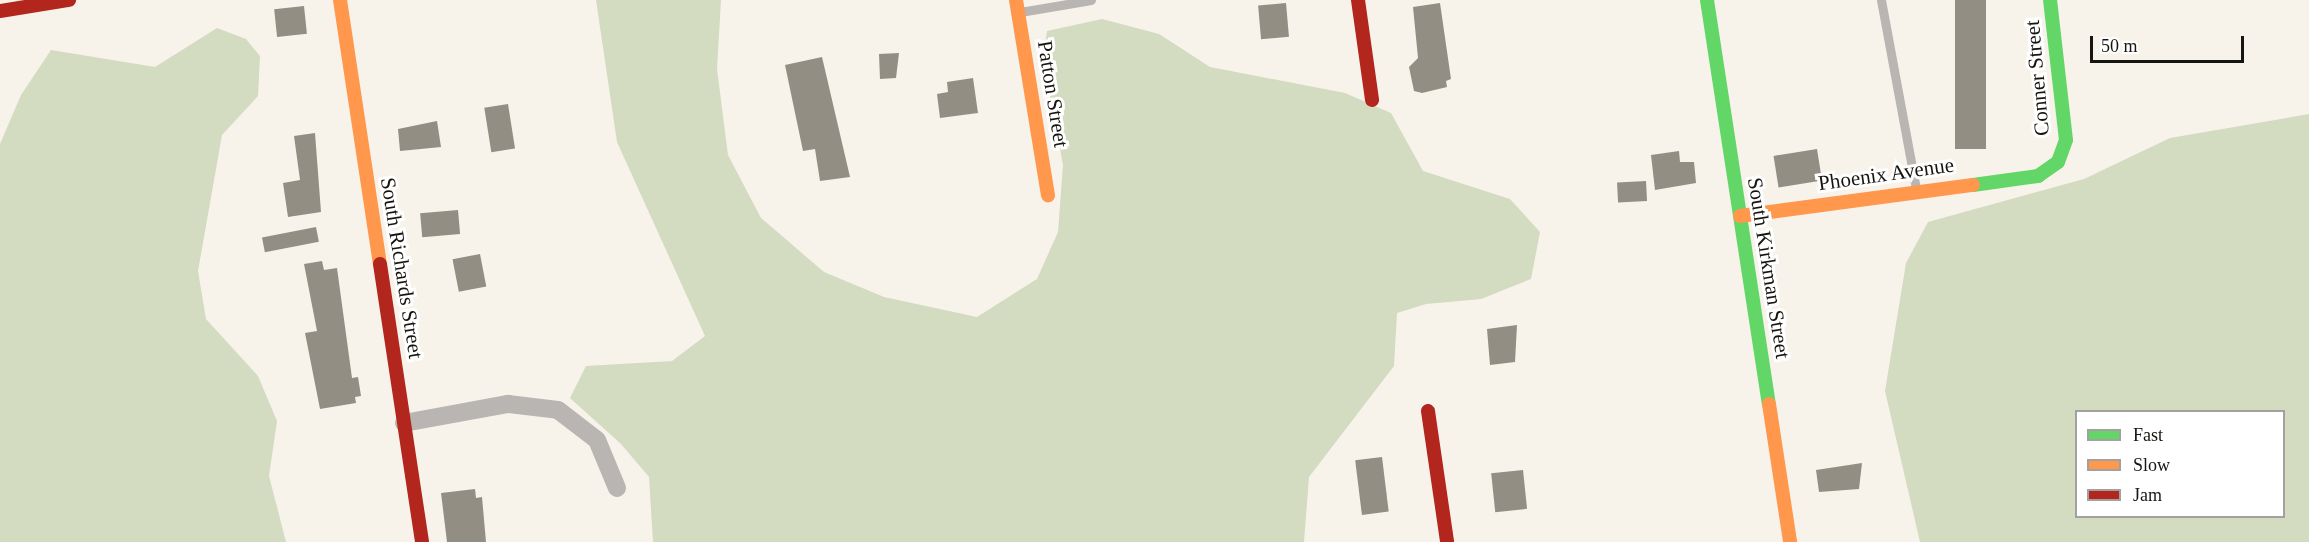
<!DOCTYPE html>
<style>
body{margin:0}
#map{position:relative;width:2309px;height:542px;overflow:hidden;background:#f7f3ea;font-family:Georgia,serif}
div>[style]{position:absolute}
.forest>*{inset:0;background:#d3dbc0}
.building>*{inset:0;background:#928e83;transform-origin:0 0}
.lane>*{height:9px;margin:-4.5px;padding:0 4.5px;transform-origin:4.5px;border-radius:4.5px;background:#b8b5b3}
.street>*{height:18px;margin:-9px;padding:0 9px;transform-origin:9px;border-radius:9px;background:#b8b5b3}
.fast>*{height:14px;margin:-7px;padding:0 7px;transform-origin:7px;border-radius:7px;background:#63d668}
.slow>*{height:14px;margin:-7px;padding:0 7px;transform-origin:7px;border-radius:7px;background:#ff974d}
.jam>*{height:14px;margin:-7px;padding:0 7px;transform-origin:7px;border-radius:7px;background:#b3261e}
span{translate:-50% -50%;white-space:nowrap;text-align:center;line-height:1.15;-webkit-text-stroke:6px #fff;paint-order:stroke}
.street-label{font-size:21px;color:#17150f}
.legend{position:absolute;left:2075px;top:410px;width:210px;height:108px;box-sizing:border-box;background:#fff;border:2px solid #a2a19f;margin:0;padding:8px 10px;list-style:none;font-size:18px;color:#17150f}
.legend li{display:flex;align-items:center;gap:12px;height:30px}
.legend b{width:30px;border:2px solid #a2a19f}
.scale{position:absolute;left:2090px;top:36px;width:154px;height:27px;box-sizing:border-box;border:3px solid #17150f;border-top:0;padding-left:8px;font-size:18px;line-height:21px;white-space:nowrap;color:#17150f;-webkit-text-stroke:4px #fff;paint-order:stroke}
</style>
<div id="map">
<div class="forest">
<i style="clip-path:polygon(596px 0,721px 0,717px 69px,728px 155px,761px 218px,824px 272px,884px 297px,977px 317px,1037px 279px,1058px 232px,1063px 165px,1043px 59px,1047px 31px,1102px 19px,1159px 34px,1210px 67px,1345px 93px,1391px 113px,1423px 171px,1510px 199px,1540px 232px,1531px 279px,1481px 299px,1426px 304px,1397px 313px,1394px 366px,1309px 477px,1304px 542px,653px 542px,649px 477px,621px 444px,570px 398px,586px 366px,672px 361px,705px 336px,617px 142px)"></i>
<i style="clip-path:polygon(217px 28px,246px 39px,260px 56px,258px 96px,222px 135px,198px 271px,206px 319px,258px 376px,277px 421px,269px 476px,286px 542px,0 542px,0 144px,21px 95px,51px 50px,155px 67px)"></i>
<i style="clip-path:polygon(evenodd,2309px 114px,2309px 542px,1920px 542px,1885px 391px,1906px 263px,1928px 222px,2084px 179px,2170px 138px,2309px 114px,2076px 412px,2284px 412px,2284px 516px,2076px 516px,2076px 412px)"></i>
</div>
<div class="building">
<i style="left:1955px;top:0;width:31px;height:149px"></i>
<i style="left:1286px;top:3px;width:34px;height:28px;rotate:85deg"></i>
<i style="clip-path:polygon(1440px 3px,1451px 79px,1446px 81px,1447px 87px,1422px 93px,1414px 91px,1409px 67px,1418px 58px,1413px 7px)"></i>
<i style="left:304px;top:6px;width:28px;height:30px;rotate:84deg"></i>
<i style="clip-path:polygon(899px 53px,896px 78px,880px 79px,879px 54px)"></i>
<i style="clip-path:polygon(822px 57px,850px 177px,820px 181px,815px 149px,803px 151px,785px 65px)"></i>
<i style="clip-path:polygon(973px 78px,978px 113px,940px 118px,937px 94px,948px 92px,947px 82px)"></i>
<i style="left:508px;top:104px;width:45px;height:24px;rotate:81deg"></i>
<i style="clip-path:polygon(437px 121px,441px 147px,400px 151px,398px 129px)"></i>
<i style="clip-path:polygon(315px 133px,321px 212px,288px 217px,283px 183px,300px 180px,294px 136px)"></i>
<i style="left:1817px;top:149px;width:32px;height:44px;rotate:81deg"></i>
<i style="clip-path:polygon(1679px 151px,1680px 162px,1694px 162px,1696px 183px,1655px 190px,1651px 155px)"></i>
<i style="left:1646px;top:181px;width:20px;height:29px;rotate:87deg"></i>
<i style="left:458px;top:210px;width:24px;height:38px;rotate:85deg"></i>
<i style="left:316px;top:227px;width:15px;height:55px;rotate:79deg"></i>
<i style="left:480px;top:254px;width:33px;height:28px;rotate:79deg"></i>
<i style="clip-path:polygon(322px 261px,324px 270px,337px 268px,352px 378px,358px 377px,361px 396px,355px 397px,356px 403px,320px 409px,305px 333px,317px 331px,304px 264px)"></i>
<i style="clip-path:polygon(1517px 325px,1515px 362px,1490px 365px,1487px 329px)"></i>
<i style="left:1382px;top:457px;width:55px;height:27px;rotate:83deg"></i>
<i style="clip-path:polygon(1862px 463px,1859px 489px,1819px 492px,1816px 470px)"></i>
<i style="left:1523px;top:470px;width:39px;height:32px;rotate:84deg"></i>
<i style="clip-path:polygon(475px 489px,476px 498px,482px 497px,486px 542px,447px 542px,441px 493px)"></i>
</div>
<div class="lane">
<i style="left:1881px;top:0;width:192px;rotate:79.5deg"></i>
<i style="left:1020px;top:12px;width:72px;rotate:-9.6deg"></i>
</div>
<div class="street">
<i style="left:404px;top:423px;width:106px;rotate:-10.4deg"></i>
<i style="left:508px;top:404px;width:50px;rotate:6.8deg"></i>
<i style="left:558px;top:410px;width:49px;rotate:37.6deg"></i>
<i style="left:597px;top:440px;width:52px;rotate:67.4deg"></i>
</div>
<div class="fast">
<i style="left:1707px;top:0;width:409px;rotate:81.3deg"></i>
<i style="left:1973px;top:185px;width:66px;rotate:-7.9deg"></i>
<i style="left:2038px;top:176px;width:24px;rotate:-35deg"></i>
<i style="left:2058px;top:162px;width:23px;rotate:-70deg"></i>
<i style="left:2066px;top:140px;width:141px;rotate:-96.5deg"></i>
</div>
<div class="slow">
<i style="left:340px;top:0;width:267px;rotate:81.4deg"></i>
<i style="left:1016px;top:0;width:198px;rotate:80.7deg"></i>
<i style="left:1740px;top:216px;width:235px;rotate:-7.6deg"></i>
<i style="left:1769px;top:404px;width:140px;rotate:81.3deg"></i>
</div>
<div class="jam">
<i style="left:1358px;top:0;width:101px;rotate:82deg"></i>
<i style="left:0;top:11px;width:70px;rotate:-9.1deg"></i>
<i style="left:380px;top:264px;width:281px;rotate:81.4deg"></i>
<i style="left:1428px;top:411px;width:132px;rotate:81.7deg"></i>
</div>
<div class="street-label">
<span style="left:2037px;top:78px;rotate:-95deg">Conner Street</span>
<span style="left:1053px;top:94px;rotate:81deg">Patton Street</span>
<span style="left:1886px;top:174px;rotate:-8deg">Phoenix Avenue</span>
<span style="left:402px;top:268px;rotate:81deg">South Richards Street</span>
<span style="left:1769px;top:268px;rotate:81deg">South Kirkman Street</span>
</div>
<ul class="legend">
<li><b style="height:8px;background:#63d668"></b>Fast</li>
<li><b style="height:8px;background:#ff974d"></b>Slow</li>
<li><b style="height:8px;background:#b3261e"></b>Jam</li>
</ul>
<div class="scale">50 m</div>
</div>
